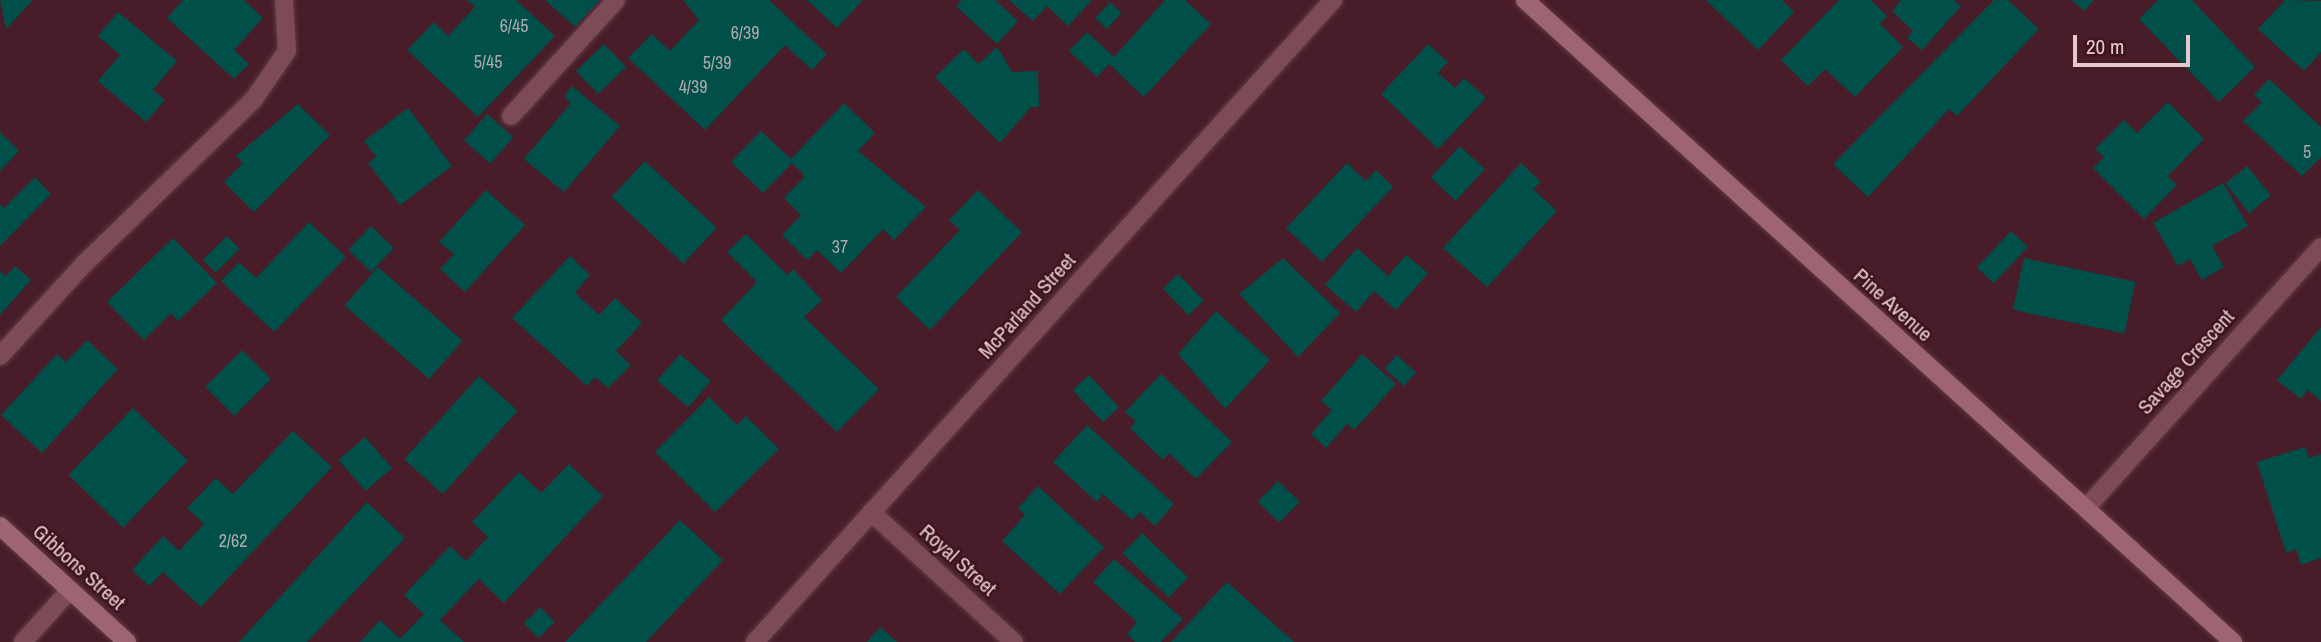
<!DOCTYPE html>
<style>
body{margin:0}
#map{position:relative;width:2321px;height:642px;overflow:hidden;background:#481d29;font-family:"Archivo Narrow",sans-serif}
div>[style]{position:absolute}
.building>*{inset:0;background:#014f49;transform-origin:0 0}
.roads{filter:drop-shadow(0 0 2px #603b46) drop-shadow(0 0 2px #603b46)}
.street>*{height:18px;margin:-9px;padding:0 9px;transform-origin:9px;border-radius:9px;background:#7c4b56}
.secondary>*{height:18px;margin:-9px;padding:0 9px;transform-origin:9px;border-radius:9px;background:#9f6471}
span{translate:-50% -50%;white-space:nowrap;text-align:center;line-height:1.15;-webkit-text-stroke:5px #3d131f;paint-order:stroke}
.number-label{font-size:18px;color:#adaaad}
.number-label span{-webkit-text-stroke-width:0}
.street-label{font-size:21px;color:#e6c9ce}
.scale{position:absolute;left:2073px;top:35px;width:117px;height:32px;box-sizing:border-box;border:4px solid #e6c9ce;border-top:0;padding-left:9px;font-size:21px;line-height:24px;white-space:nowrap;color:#e6c9ce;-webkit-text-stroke:5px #3d131f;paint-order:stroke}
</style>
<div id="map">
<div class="building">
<i style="clip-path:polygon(0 0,33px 0,6px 29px)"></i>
<i style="clip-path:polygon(183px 0,244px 0,263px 18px,234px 50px,249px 64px,234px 79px,167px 18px)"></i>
<i style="clip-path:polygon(467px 0,516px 0,555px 36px,478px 117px,407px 50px,434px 22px,448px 36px,475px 7px)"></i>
<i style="clip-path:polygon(545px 0,600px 0,575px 27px)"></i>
<i style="clip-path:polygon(683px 0,769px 0,827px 54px,812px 70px,785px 45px,705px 130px,628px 58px,652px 34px,670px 51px,699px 20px)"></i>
<i style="clip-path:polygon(807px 0,863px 0,837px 28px)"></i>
<i style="clip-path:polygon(962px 0,995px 0,1018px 21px,997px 44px,956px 6px)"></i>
<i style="clip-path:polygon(1009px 0,1092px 0,1068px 26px,1047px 6px,1033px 21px)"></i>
<i style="clip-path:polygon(1165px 0,1185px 0,1211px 24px,1144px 97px,1109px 64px,1097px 77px,1069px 51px,1087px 32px,1114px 57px)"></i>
<i style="clip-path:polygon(1706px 0,1782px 0,1794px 12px,1758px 50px)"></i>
<i style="clip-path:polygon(1839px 0,1871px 0,1887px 16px,1880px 24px,1903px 47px,1855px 97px,1825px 69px,1808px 86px,1781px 60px)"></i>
<i style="clip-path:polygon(1901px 0,1954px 0,1961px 6px,1922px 50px,1907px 38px,1913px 31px,1892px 11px)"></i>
<i style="clip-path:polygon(1994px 0,2008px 0,2039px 29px,1957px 116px,1949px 109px,1868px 197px,1833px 164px)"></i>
<i style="clip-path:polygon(2072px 0,2094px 0,2084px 11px)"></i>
<i style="clip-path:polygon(2158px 0,2192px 0,2255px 67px,2219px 102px,2139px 19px)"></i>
<i style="clip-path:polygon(2285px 0,2321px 1px,2321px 52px,2304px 71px,2258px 29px)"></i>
<i style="left:1110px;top:2px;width:16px;height:22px;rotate:43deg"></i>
<i style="clip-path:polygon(118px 12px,177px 61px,153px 90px,165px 100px,146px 122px,98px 81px,120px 55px,98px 36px)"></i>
<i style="left:604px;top:44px;width:32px;height:39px;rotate:46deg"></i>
<i style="clip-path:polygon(1428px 44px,1448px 62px,1438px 73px,1455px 88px,1464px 78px,1486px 98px,1438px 149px,1381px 94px)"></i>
<i style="clip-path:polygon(997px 47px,1012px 72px,1038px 71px,1039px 107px,1031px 107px,1000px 143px,935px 77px,964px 49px,978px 64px)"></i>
<i style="clip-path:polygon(2269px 79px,2321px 127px,2321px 157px,2302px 176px,2243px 121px,2262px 102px,2254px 95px)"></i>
<i style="clip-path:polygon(572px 86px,620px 126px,564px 192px,524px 159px,571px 103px,564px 96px)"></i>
<i style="clip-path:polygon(2168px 102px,2204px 139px,2168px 176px,2177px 185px,2144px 219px,2093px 168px,2104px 157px,2095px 149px,2124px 120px,2137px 133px)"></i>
<i style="clip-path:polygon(844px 103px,875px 133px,858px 151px,926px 207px,894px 240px,883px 229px,841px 273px,817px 250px,807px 260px,782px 235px,801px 215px,784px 198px,805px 176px,792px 163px,763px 193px,731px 162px,761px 131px,791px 159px)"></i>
<i style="clip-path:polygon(298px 104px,330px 135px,254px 212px,224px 182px,243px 163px,236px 156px)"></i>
<i style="clip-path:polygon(408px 108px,452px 166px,400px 205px,368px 163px,376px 157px,364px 141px)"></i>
<i style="left:487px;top:114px;width:35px;height:35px;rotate:41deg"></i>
<i style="clip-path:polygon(0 132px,19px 151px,0 171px)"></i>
<i style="left:1460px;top:146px;width:34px;height:43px;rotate:43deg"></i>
<i style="left:645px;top:161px;width:98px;height:49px;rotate:43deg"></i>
<i style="clip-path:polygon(1347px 163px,1366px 181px,1376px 170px,1393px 187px,1322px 262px,1286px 228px)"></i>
<i style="clip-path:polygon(1521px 163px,1541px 182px,1533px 189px,1557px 211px,1487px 287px,1443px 248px)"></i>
<i style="left:2247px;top:166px;width:38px;height:28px;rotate:51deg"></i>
<i style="clip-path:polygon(35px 177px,51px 194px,0 246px,0 204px,4px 208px)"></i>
<i style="clip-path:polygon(2223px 183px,2248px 226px,2212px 246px,2224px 267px,2202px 280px,2190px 259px,2178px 266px,2153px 223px)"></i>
<i style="clip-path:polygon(486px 190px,525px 225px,465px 292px,440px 269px,454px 254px,439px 242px)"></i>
<i style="clip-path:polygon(978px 190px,1022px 232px,930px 330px,896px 297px,960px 230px,949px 220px)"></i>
<i style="clip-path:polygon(309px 222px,346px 257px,274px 332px,221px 281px,239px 262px,256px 278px)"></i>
<i style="left:371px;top:226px;width:32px;height:33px;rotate:44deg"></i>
<i style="left:2011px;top:231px;width:23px;height:50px;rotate:43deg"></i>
<i style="clip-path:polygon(746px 234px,787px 275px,793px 269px,822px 300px,804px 317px,879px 389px,837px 432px,721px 320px,757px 282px,727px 252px)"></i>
<i style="left:227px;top:236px;width:18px;height:34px;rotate:45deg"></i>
<i style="clip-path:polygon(173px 238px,217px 283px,178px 321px,171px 313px,144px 340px,107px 302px)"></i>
<i style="clip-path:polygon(1357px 248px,1388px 276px,1406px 255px,1428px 273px,1396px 310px,1374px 291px,1356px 312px,1325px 285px)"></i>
<i style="clip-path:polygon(570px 256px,590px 275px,575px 293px,599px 315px,615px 298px,642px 323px,616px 351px,631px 365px,608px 388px,595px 377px,587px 386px,512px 318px)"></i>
<i style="clip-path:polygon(1283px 258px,1340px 313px,1298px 357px,1239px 294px)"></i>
<i style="left:2024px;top:258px;width:114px;height:53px;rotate:12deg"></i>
<i style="clip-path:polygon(15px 266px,31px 280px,0 315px,0 271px,6px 276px)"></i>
<i style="left:378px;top:267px;width:112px;height:51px;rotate:41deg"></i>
<i style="left:1178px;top:274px;width:37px;height:21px;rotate:46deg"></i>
<i style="clip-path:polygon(1216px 311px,1270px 360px,1225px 409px,1178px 354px)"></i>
<i style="clip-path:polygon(2321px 327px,2321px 401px,2308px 390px,2301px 399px,2277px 380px)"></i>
<i style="clip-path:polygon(87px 340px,118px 369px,42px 453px,1px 415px,57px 354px,66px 362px)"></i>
<i style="left:242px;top:350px;width:41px;height:52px;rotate:45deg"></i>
<i style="left:680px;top:354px;width:41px;height:35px;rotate:41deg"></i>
<i style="clip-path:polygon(1362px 354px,1396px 384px,1354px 430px,1347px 424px,1326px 448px,1311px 434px,1332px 410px,1321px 401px)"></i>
<i style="left:1397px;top:355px;width:26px;height:18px;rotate:43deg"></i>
<i style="clip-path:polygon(1161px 374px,1232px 442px,1196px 479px,1169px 453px,1163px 460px,1130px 428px,1136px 421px,1125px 412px)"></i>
<i style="left:1089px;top:375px;width:44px;height:22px;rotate:47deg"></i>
<i style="left:479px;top:376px;width:52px;height:112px;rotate:42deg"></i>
<i style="clip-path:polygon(709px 397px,737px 425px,746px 416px,779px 449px,715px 512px,655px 452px)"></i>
<i style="left:133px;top:408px;width:76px;height:93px;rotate:44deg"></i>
<i style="clip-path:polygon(1087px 425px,1174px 504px,1155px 526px,1140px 512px,1132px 520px,1103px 494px,1097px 502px,1053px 462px)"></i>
<i style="clip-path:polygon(293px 431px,332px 467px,201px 607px,163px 572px,149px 586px,132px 570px,163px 536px,179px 551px,204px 524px,187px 508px,216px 478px,233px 494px)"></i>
<i style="left:365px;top:437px;width:41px;height:35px;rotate:49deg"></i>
<i style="clip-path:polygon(2305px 447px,2309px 458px,2321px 454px,2321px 558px,2301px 565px,2296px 549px,2286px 553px,2257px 462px)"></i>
<i style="clip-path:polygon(569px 464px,603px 496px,504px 603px,479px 579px,458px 601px,440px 620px,464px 642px,360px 642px,380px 620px,400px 639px,424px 614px,404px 595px,450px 546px,466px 561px,488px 537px,472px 522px,519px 472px,541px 493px)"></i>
<i style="left:1278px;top:481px;width:30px;height:29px;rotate:44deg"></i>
<i style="clip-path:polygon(1038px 486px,1104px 547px,1060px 594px,1002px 541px,1025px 515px,1018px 508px)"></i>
<i style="clip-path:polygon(367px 502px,405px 538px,307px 642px,239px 642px)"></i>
<i style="clip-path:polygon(680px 520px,723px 560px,646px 642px,565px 642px)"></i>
<i style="left:1142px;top:533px;width:64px;height:28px;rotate:44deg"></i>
<i style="clip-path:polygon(1114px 559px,1183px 619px,1161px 642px,1135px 642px,1127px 634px,1137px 622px,1093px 582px)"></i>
<i style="clip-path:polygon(1227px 582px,1294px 642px,1171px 642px)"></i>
<i style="left:540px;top:607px;width:21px;height:23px;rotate:45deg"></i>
<i style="clip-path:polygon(880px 627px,897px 642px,867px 642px)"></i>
</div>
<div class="roads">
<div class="street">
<i style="left:511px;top:116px;width:156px;rotate:-47.8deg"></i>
<i style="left:0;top:356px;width:125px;rotate:-47.6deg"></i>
<i style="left:84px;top:264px;width:237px;rotate:-44.1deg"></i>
<i style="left:254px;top:99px;width:58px;rotate:-55.5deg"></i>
<i style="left:287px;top:51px;width:51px;rotate:-93.4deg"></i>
<i style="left:2086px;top:508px;width:351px;rotate:-48deg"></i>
<i style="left:871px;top:512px;width:193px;rotate:42.3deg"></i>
<i style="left:23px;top:642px;width:70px;rotate:-47.9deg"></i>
<i style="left:755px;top:642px;width:864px;rotate:-48deg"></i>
</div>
<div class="secondary">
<i style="left:1525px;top:0;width:956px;rotate:42.2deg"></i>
<i style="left:0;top:526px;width:172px;rotate:42.4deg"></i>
</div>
</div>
<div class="number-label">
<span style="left:514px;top:26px">6/45</span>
<span style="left:745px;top:33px">6/39</span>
<span style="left:488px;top:62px">5/45</span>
<span style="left:717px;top:63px">5/39</span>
<span style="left:693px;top:87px">4/39</span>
<span style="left:2307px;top:152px">5</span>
<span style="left:840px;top:247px">37</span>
<span style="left:233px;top:541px">2/62</span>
</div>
<div class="street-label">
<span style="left:1893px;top:305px;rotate:42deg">Pine Avenue</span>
<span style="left:1027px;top:306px;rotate:-48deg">McParland Street</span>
<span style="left:2186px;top:362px;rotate:-48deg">Savage Crescent</span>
<span style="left:958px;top:560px;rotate:42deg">Royal Street</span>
<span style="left:79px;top:567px;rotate:42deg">Gibbons Street</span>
</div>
<div class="scale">20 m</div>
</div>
